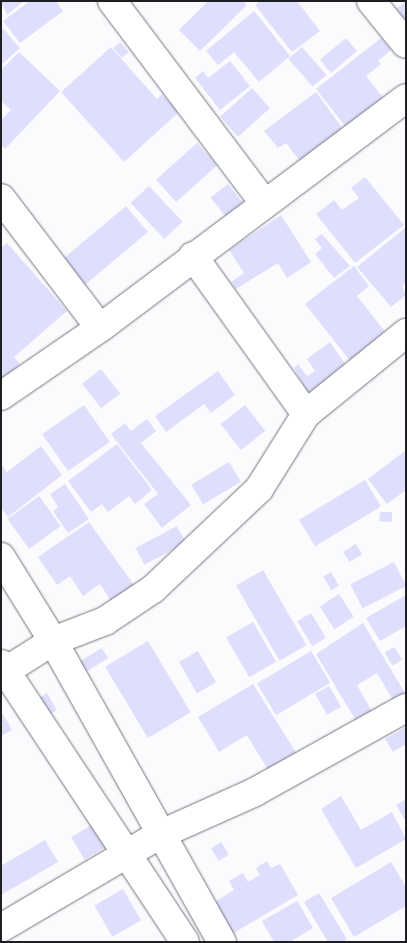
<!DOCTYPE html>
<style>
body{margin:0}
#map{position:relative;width:407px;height:943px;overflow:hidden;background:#fbfbfd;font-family:Georgia,serif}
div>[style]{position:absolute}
.building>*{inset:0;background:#dfdefd;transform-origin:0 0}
.roads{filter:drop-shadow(0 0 1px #73737d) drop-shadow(0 0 1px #73737d)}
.minor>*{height:28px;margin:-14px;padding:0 14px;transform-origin:14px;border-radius:14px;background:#fff}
span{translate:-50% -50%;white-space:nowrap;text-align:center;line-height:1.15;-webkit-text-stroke:4.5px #fff;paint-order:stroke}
.frame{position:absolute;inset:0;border:2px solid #1f1f23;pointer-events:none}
</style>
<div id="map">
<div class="building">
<i style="clip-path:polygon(1px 1px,24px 1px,7px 15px)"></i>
<i style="clip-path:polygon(30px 1px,56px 1px,63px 11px,20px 43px,3px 21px)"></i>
<i style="clip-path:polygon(208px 1px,243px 1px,247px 5px,200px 51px,179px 30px)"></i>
<i style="clip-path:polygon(260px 1px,297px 1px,320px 31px,292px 52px,255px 5px)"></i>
<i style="clip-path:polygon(406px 1px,406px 21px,395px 10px)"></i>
<i style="clip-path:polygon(254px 11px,290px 56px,259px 82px,234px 52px,218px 65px,206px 51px)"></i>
<i style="clip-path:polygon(1px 26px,20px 48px,1px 65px)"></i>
<i style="left:346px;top:38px;width:17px;height:34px;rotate:50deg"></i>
<i style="clip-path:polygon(381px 38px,391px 50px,378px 61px,381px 64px,366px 76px,386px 101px,349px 131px,316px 89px)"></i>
<i style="left:120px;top:42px;width:13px;height:9px;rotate:48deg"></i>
<i style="clip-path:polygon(111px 47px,157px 99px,162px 94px,179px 112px,124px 162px,61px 92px)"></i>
<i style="left:302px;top:47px;width:37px;height:18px;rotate:49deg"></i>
<i style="clip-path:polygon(19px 52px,60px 91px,5px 149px,1px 145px,1px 120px,11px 110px,1px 101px,1px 70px)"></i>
<i style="clip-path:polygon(230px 61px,250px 86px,220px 110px,195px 78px,203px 71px,208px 78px)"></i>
<i style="left:252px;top:88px;width:27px;height:43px;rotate:48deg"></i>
<i style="clip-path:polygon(316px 92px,346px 133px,303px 165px,286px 143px,278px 148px,264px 131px)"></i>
<i style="left:197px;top:143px;width:30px;height:55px;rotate:48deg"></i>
<i style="clip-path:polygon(365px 177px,404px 225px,355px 263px,316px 214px,334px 200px,342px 210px,359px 198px,351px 188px)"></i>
<i style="left:228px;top:184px;width:29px;height:22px;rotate:52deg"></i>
<i style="left:149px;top:186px;width:49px;height:25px;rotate:47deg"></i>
<i style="left:126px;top:206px;width:34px;height:84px;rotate:50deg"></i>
<i style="clip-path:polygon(281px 215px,311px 262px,287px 278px,278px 263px,236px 289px,231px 282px,244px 273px,229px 250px)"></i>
<i style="clip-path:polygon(405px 228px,406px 283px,402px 286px,406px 295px,391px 307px,357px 267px)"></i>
<i style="clip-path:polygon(322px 234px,350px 266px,334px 278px,315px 254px,322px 248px,315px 239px)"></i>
<i style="clip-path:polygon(7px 243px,67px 311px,14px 357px,20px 364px,1px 381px,1px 248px)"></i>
<i style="clip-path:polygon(354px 266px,369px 286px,357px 296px,387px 334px,351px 362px,305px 304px)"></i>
<i style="clip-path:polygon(330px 342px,350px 371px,327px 388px,323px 383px,308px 393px,294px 368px,298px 364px,307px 376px,315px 371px,307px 359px)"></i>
<i style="left:101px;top:369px;width:31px;height:24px;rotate:52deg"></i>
<i style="clip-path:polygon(218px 371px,235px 395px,211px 413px,204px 404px,166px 432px,155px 416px)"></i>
<i style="left:84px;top:405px;width:45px;height:51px;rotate:55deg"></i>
<i style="left:245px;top:405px;width:33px;height:31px;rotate:52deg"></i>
<i style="clip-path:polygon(147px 419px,156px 431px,141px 443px,191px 505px,162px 528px,144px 504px,158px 494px,111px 434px,125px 423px,131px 431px)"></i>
<i style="clip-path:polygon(117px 444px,152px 490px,135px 504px,129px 496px,108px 512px,102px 504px,91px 512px,68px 481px)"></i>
<i style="clip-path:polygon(41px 446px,62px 475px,8px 517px,1px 508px,1px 464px,7px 472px)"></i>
<i style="clip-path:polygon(406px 450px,406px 490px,387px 504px,368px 479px)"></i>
<i style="left:229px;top:462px;width:23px;height:44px;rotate:59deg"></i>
<i style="left:365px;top:480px;width:31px;height:77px;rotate:59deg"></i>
<i style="clip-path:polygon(65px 484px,89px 519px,68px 533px,53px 511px,58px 507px,50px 494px)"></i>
<i style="left:39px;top:496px;width:37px;height:39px;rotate:54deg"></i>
<i style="clip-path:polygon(380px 512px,392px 512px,392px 522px,379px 521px)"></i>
<i style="clip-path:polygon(89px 522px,136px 588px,113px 604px,100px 584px,83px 596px,70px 576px,57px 585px,38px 557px)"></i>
<i style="left:177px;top:526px;width:19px;height:47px;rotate:62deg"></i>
<i style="left:356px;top:544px;width:12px;height:15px;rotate:59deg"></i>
<i style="left:394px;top:562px;width:27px;height:49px;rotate:63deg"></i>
<i style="left:263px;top:570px;width:87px;height:31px;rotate:60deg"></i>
<i style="left:331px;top:572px;width:16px;height:9px;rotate:60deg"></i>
<i style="left:339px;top:594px;width:27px;height:23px;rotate:57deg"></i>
<i style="clip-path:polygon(406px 595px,406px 626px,380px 641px,366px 618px)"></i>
<i style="left:311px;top:613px;width:29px;height:16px;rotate:59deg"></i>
<i style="left:253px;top:622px;width:46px;height:31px;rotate:60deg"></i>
<i style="clip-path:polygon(363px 623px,405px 693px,393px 700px,377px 673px,357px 685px,374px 715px,358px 724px,316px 654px)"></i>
<i style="left:148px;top:641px;width:83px;height:50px;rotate:59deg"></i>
<i style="left:394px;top:647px;width:15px;height:11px;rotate:58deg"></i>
<i style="left:102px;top:648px;width:12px;height:30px;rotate:59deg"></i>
<i style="left:198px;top:651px;width:36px;height:22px;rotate:60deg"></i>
<i style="left:311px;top:651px;width:37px;height:63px;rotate:59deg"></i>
<i style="clip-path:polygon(253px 684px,297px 754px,268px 770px,247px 735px,219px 752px,198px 717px)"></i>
<i style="left:329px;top:686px;width:24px;height:16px;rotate:60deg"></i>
<i style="left:47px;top:693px;width:20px;height:20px;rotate:60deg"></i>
<i style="clip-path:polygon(3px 714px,12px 730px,1px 736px,1px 715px)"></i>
<i style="clip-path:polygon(406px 727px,406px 744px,393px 752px,385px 739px)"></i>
<i style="clip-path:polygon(341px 796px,361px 830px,392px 812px,406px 839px,356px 868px,321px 809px)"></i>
<i style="clip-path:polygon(406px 799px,406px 822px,396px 805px)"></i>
<i style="left:108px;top:815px;width:26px;height:43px;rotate:59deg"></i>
<i style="clip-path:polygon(45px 840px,58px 862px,1px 895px,1px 866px)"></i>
<i style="left:221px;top:842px;width:15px;height:12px;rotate:58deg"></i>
<i style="clip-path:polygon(267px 861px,271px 868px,280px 864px,298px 895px,232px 934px,213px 903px,234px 890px,229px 881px,243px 873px,248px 882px,260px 875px,256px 868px)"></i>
<i style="clip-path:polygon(391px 862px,406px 887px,406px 906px,354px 937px,331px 898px)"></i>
<i style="left:123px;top:889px;width:36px;height:33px;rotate:60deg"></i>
<i style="clip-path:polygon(319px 893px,347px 939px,343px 942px,328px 942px,304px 902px)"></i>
<i style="clip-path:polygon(297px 901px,313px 928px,290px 942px,274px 942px,262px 921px)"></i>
</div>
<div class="roads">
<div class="minor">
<i style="left:112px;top:1px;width:253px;rotate:53deg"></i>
<i style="left:371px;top:1px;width:55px;rotate:50.9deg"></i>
<i style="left:1px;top:198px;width:163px;rotate:52.7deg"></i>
<i style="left:193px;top:256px;width:194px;rotate:54.4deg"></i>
<i style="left:1px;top:396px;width:120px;rotate:-34.5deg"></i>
<i style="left:100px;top:328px;width:383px;rotate:-36.9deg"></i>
<i style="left:1px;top:557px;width:99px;rotate:58.2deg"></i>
<i style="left:53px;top:641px;width:345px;rotate:60.7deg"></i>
<i style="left:1px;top:664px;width:333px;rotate:56.5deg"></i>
<i style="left:1px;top:674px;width:62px;rotate:-32.4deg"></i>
<i style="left:53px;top:641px;width:56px;rotate:-21deg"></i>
<i style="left:105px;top:621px;width:58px;rotate:-33.7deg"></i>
<i style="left:153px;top:589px;width:146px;rotate:-43.3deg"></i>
<i style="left:259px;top:489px;width:89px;rotate:-57.9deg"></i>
<i style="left:306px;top:414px;width:129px;rotate:-39deg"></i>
<i style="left:1px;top:928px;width:183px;rotate:-30.5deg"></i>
<i style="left:159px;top:835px;width:105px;rotate:-24.1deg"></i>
<i style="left:255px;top:792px;width:173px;rotate:-29.1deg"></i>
</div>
</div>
<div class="frame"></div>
</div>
